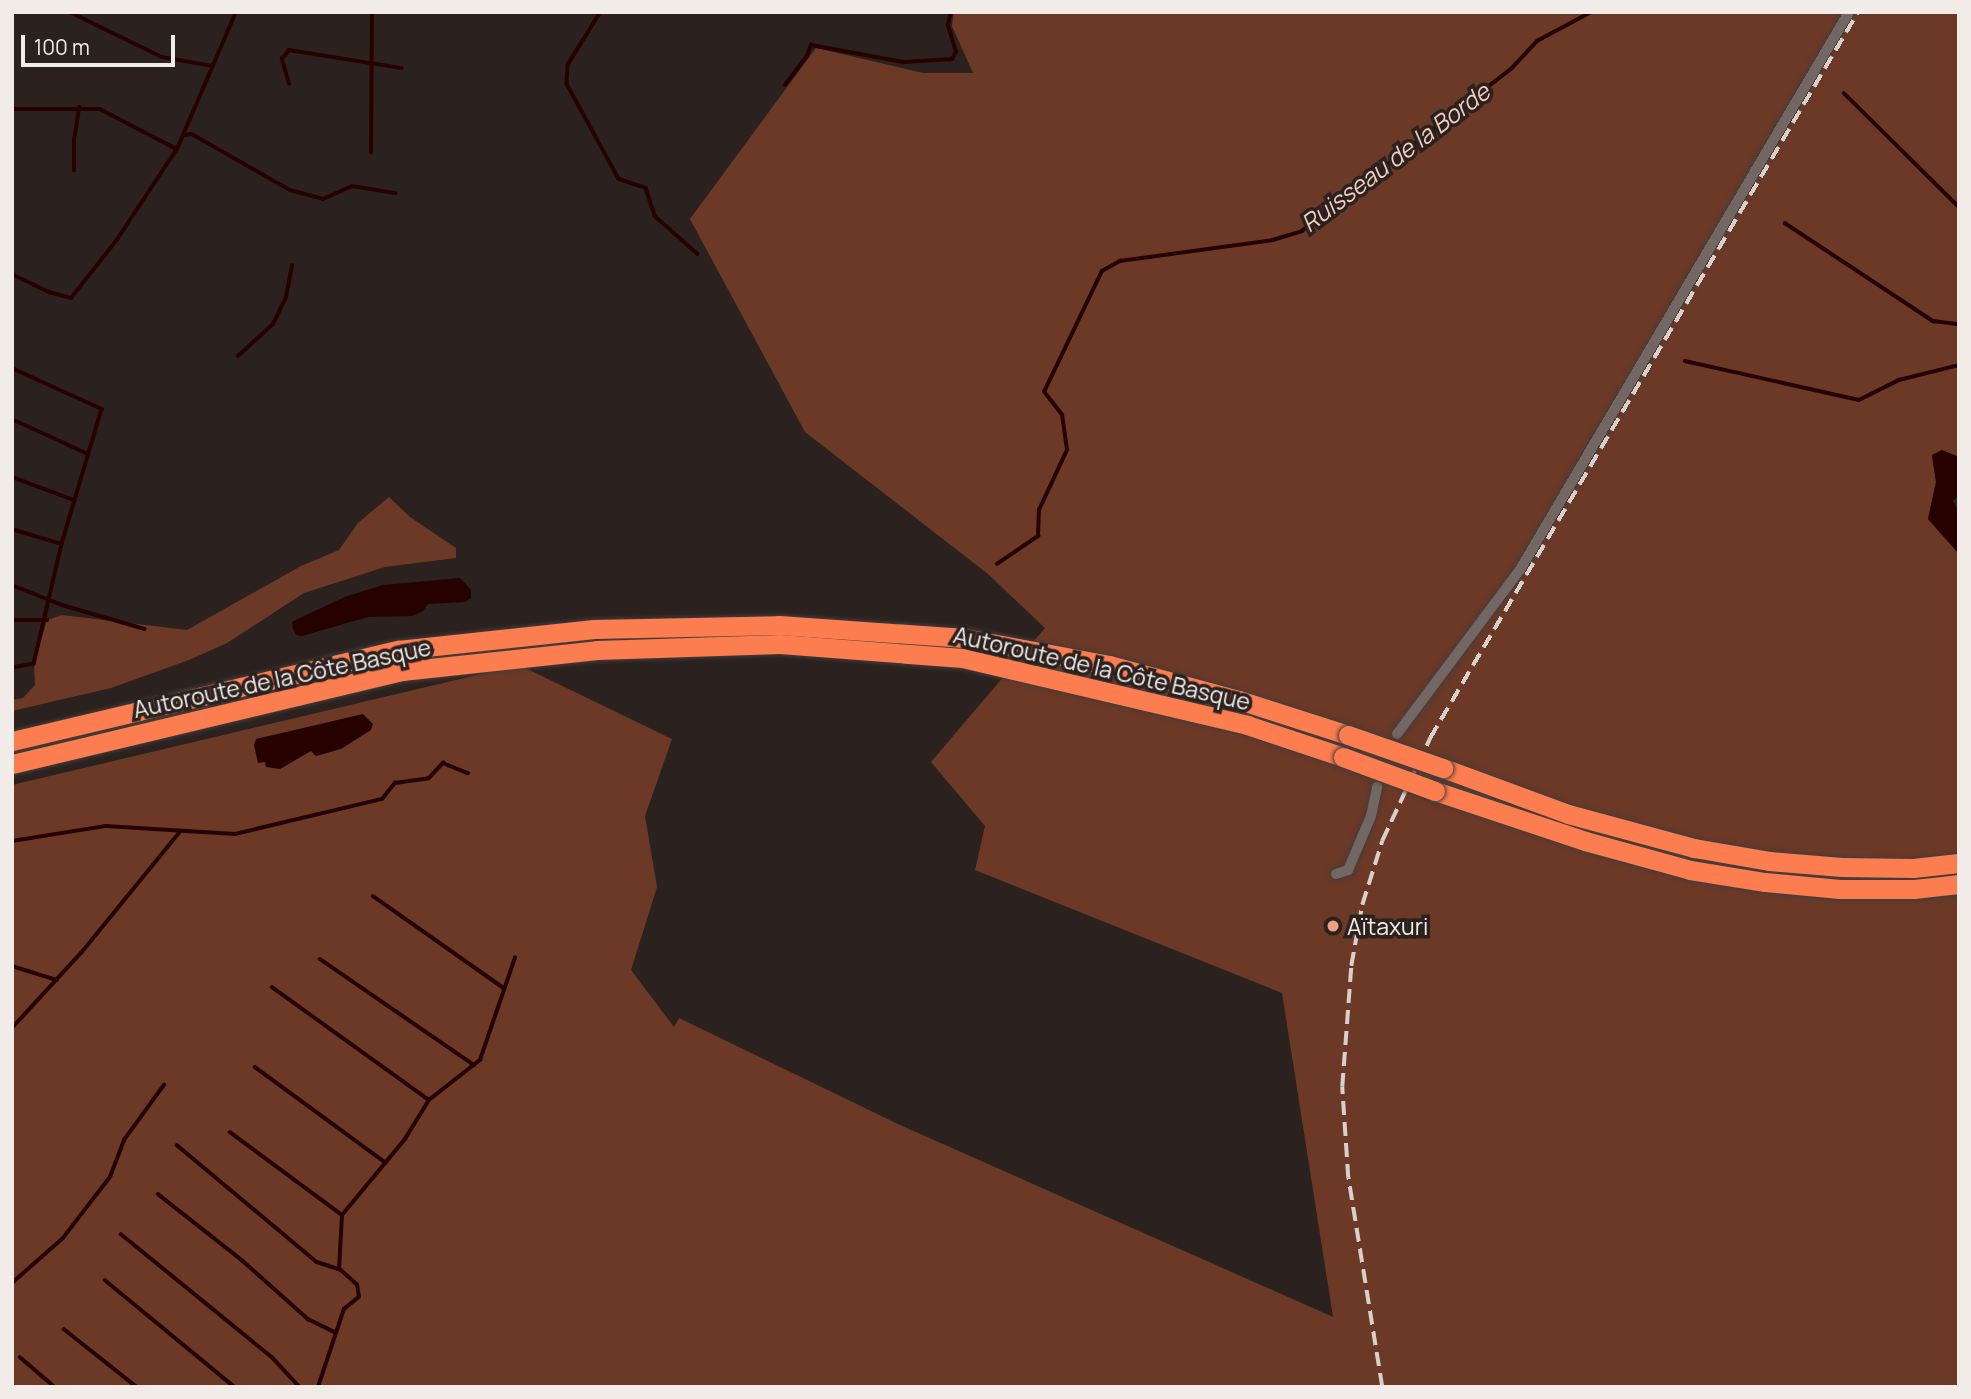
<!DOCTYPE html>
<meta charset="utf-8">
<style>
body{margin:0}
#map{position:relative;width:1971px;height:1399px;overflow:hidden;background:#2b221f;font-family:Manrope,sans-serif}
div>[style]{position:absolute}
.green>*{inset:0;background:#6c3927}
.water>*{inset:0;background:#270100}
.stream>*{height:3.5px;margin:-1.75px;padding:0 1.75px;transform-origin:1.75px;border-radius:1.75px;background:#270100}
.roads{filter:drop-shadow(0 0 2px #453c3a) drop-shadow(0 0 2px #453c3a)}
.street>*{height:10px;margin:-5px;padding:0 5px;transform-origin:5px;border-radius:5px;background:#726763}
.highway>*{height:19px;margin:-9.5px;padding:0 9.5px;transform-origin:9.5px;border-radius:9.5px;background:#fc7d4f}
.rail>*{height:3.5px;margin-top:-1.75px;transform-origin:0;background:repeating-linear-gradient(90deg,#d7d0cd 0 14px,transparent 0 21px)}
.bridges{filter:drop-shadow(0 0 2px #453c3a) drop-shadow(0 0 2px #453c3a)}
.highway-bridge>*{height:19px;margin:-9.5px;padding:0 9.5px;transform-origin:9.5px;border-radius:9.5px;background:#fc7d4f}
.dots>*{width:19px;height:19px;translate:-50% -50%;box-sizing:border-box;border:4px solid #2b221f;border-radius:50%}
span{translate:-50% -50%;white-space:nowrap;text-align:center;line-height:1.15;-webkit-text-stroke:7px #2b221f;paint-order:stroke}
.street-label{font-size:23px;color:#f2ece9}
.poi-label{font-size:23px;color:#f2ece9}
.left{translate:0 -50%;text-align:left}
.water-label{font-size:24px;color:#f2ccbe;font-style:italic}
.frame{position:absolute;inset:0;border:14px solid #f2ece9;pointer-events:none}
.scale{position:absolute;left:21px;top:35px;width:154px;height:32px;box-sizing:border-box;border:4px solid #f2ece9;border-top:0;padding-left:9px;font-size:21px;line-height:24px;white-space:nowrap;color:#f2ece9;-webkit-text-stroke:5px #2b221f;paint-order:stroke}
</style>
<div id="map">
<div class="green">
<i style="clip-path:polygon(954px 12px,1959px 12px,1959px 457px,1942px 450px,1932px 455px,1936px 482px,1928px 519px,1959px 554px,1959px 1387px,12px 1387px,12px 785px,519px 665px,672px 739px,645px 816px,657px 887px,631px 970px,674px 1027px,679px 1018px,900px 1125px,1333px 1317px,1282px 993px,975px 870px,985px 826px,931px 762px,1045px 628px,988px 574px,805px 432px,690px 219px,816px 48px,923px 73px,973px 73px,952px 26px)"></i>
<i style="clip-path:polygon(389px 497px,410px 517px,456px 548px,456px 558px,385px 567px,304px 593px,227px 643px,189px 660px,111px 688px,12px 711px,12px 700px,23px 698px,35px 685px,34px 664px,47px 620px,62px 615px,187px 630px,301px 566px,339px 550px,358px 523px)"></i>
</div>
<div class="water">
<i style="clip-path:polygon(1942px 450px,1959px 457px,1959px 495px,1953px 501px,1959px 512px,1959px 554px,1928px 519px,1936px 482px,1932px 455px)"></i>
<i style="clip-path:polygon(460px 578px,471px 590px,471px 598px,465px 602px,428px 604px,423px 611px,412px 616px,368px 617px,302px 636px,296px 635px,293px 629px,292px 622px,306px 615px,347px 596px,383px 585px)"></i>
<i style="clip-path:polygon(363px 714px,373px 724px,371px 730px,341px 749px,316px 756px,311px 751px,280px 769px,266px 767px,265px 762px,258px 763px,254px 745px,256px 739px)"></i>
</div>
<div class="stream">
<i style="left:70px;top:12px;width:102px;rotate:26.1deg"></i>
<i style="left:162px;top:57px;width:52px;rotate:10deg"></i>
<i style="left:601px;top:12px;width:62px;rotate:121.9deg"></i>
<i style="left:568px;top:65px;width:19px;rotate:93deg"></i>
<i style="left:567px;top:84px;width:108px;rotate:61.3deg"></i>
<i style="left:619px;top:179px;width:28px;rotate:18deg"></i>
<i style="left:646px;top:188px;width:29px;rotate:72deg"></i>
<i style="left:655px;top:216px;width:57px;rotate:41.5deg"></i>
<i style="left:289px;top:84px;width:26px;rotate:-106deg"></i>
<i style="left:282px;top:59px;width:11px;rotate:-52deg"></i>
<i style="left:289px;top:50px;width:114px;rotate:9.1deg"></i>
<i style="left:785px;top:85px;width:36px;rotate:-53deg"></i>
<i style="left:807px;top:56px;width:12px;rotate:-70deg"></i>
<i style="left:811px;top:45px;width:95px;rotate:10.4deg"></i>
<i style="left:904px;top:62px;width:48px;rotate:-3.6deg"></i>
<i style="left:952px;top:59px;width:8px;rotate:-60deg"></i>
<i style="left:956px;top:52px;width:28px;rotate:-107deg"></i>
<i style="left:948px;top:25px;width:13px;rotate:-77deg"></i>
<i style="left:1844px;top:93px;width:162px;rotate:44.7deg"></i>
<i style="left:12px;top:109px;width:88px"></i>
<i style="left:100px;top:109px;width:87px;rotate:27.5deg"></i>
<i style="left:183px;top:135px;width:9px;rotate:-6deg"></i>
<i style="left:192px;top:134px;width:113px;rotate:29.7deg"></i>
<i style="left:290px;top:190px;width:34px;rotate:15deg"></i>
<i style="left:323px;top:199px;width:32px;rotate:-24deg"></i>
<i style="left:352px;top:186px;width:44px;rotate:9.2deg"></i>
<i style="left:371px;top:153px;width:141px;rotate:-89.6deg"></i>
<i style="left:74px;top:171px;width:31px;rotate:-90deg"></i>
<i style="left:74px;top:140px;width:33px;rotate:-81deg"></i>
<i style="left:1785px;top:223px;width:178px;rotate:33.5deg"></i>
<i style="left:1933px;top:321px;width:26px;rotate:7deg"></i>
<i style="left:12px;top:274px;width:41px;rotate:25.9deg"></i>
<i style="left:49px;top:292px;width:23px;rotate:15deg"></i>
<i style="left:71px;top:298px;width:73px;rotate:-51.7deg"></i>
<i style="left:116px;top:241px;width:110px;rotate:-56.5deg"></i>
<i style="left:177px;top:149px;width:149px;rotate:-66.7deg"></i>
<i style="left:238px;top:356px;width:47px;rotate:-42.4deg"></i>
<i style="left:273px;top:324px;width:30px;rotate:-64deg"></i>
<i style="left:286px;top:297px;width:32px;rotate:-79deg"></i>
<i style="left:1685px;top:361px;width:178px;rotate:12.6deg"></i>
<i style="left:1859px;top:400px;width:45px;rotate:-26.6deg"></i>
<i style="left:1899px;top:380px;width:62px;rotate:-14deg"></i>
<i style="left:12px;top:368px;width:99px;rotate:24.5deg"></i>
<i style="left:102px;top:409px;width:141px;rotate:106.5deg"></i>
<i style="left:62px;top:544px;width:123px;rotate:103.1deg"></i>
<i style="left:34px;top:664px;width:22px;rotate:170deg"></i>
<i style="left:12px;top:419px;width:84px;rotate:24.7deg"></i>
<i style="left:12px;top:477px;width:66px;rotate:20.4deg"></i>
<i style="left:12px;top:529px;width:52px;rotate:16.7deg"></i>
<i style="left:997px;top:564px;width:50px;rotate:-34.3deg"></i>
<i style="left:1038px;top:536px;width:26px;rotate:-88deg"></i>
<i style="left:1039px;top:510px;width:66px;rotate:-65deg"></i>
<i style="left:1067px;top:450px;width:35px;rotate:-98deg"></i>
<i style="left:1062px;top:415px;width:29px;rotate:-128deg"></i>
<i style="left:1044px;top:392px;width:134px;rotate:-64.4deg"></i>
<i style="left:1102px;top:271px;width:21px;rotate:-29deg"></i>
<i style="left:1120px;top:261px;width:154px;rotate:-7.8deg"></i>
<i style="left:1273px;top:240px;width:30px;rotate:-17deg"></i>
<i style="left:1302px;top:231px;width:266px;rotate:-37.8deg"></i>
<i style="left:1512px;top:68px;width:37px;rotate:-47deg"></i>
<i style="left:1537px;top:41px;width:61px;rotate:-28.2deg"></i>
<i style="left:12px;top:585px;width:54px;rotate:21.8deg"></i>
<i style="left:62px;top:605px;width:86px;rotate:16.1deg"></i>
<i style="left:12px;top:620px;width:35px"></i>
<i style="left:12px;top:841px;width:95px;rotate:-9.1deg"></i>
<i style="left:106px;top:826px;width:129px;rotate:3.5deg"></i>
<i style="left:235px;top:834px;width:151px;rotate:-13.4deg"></i>
<i style="left:382px;top:799px;width:21px;rotate:-51deg"></i>
<i style="left:395px;top:783px;width:34px;rotate:-8deg"></i>
<i style="left:429px;top:778px;width:21px;rotate:-47deg"></i>
<i style="left:443px;top:763px;width:27px;rotate:22deg"></i>
<i style="left:373px;top:896px;width:160px;rotate:35.1deg"></i>
<i style="left:320px;top:959px;width:187px;rotate:34.5deg"></i>
<i style="left:12px;top:966px;width:47px;rotate:17.3deg"></i>
<i style="left:272px;top:987px;width:193px;rotate:35.7deg"></i>
<i style="left:12px;top:1028px;width:102px;rotate:-47.4deg"></i>
<i style="left:81px;top:953px;width:155px;rotate:-50.8deg"></i>
<i style="left:255px;top:1067px;width:162px;rotate:36.2deg"></i>
<i style="left:230px;top:1132px;width:139px;rotate:36.5deg"></i>
<i style="left:177px;top:1145px;width:182px;rotate:39.9deg"></i>
<i style="left:317px;top:1262px;width:23px;rotate:18deg"></i>
<i style="left:158px;top:1194px;width:107px;rotate:38.2deg"></i>
<i style="left:242px;top:1260px;width:89px;rotate:41.8deg"></i>
<i style="left:308px;top:1319px;width:30px;rotate:26deg"></i>
<i style="left:121px;top:1234px;width:195px;rotate:39.2deg"></i>
<i style="left:272px;top:1357px;width:41px;rotate:47deg"></i>
<i style="left:105px;top:1280px;width:168px;rotate:39.5deg"></i>
<i style="left:12px;top:1283px;width:68px;rotate:-41.4deg"></i>
<i style="left:63px;top:1238px;width:77px;rotate:-52.4deg"></i>
<i style="left:110px;top:1177px;width:40px;rotate:-69deg"></i>
<i style="left:124px;top:1140px;width:68px;rotate:-54deg"></i>
<i style="left:64px;top:1329px;width:93px;rotate:38.5deg"></i>
<i style="left:20px;top:1357px;width:46px;rotate:40.6deg"></i>
<i style="left:318px;top:1387px;width:82px;rotate:-71.6deg"></i>
<i style="left:344px;top:1309px;width:19px;rotate:-39deg"></i>
<i style="left:359px;top:1297px;width:12px;rotate:-99deg"></i>
<i style="left:357px;top:1285px;width:24px;rotate:-138deg"></i>
<i style="left:339px;top:1269px;width:54px;rotate:-86.8deg"></i>
<i style="left:342px;top:1215px;width:99px;rotate:-50.3deg"></i>
<i style="left:405px;top:1139px;width:46px;rotate:-58.4deg"></i>
<i style="left:429px;top:1100px;width:65px;rotate:-38.1deg"></i>
<i style="left:480px;top:1060px;width:108px;rotate:-71.1deg"></i>
</div>
<div class="roads">
<div class="street">
<i style="left:1397px;top:734px;width:207px;rotate:-53.2deg"></i>
<i style="left:1521px;top:568px;width:646px;rotate:-59.46deg"></i>
<i style="left:1336px;top:874px;width:13px;rotate:-18deg"></i>
<i style="left:1348px;top:870px;width:59px;rotate:-66.9deg"></i>
<i style="left:1371px;top:816px;width:30px;rotate:-78deg"></i>
</div>
<div class="highway">
<i style="left:12px;top:741px;width:397px;rotate:-13.3deg"></i>
<i style="left:398px;top:650px;width:197px;rotate:-6.1deg"></i>
<i style="left:594px;top:629px;width:185px;rotate:-1.2deg"></i>
<i style="left:779px;top:625px;width:186px;rotate:4deg"></i>
<i style="left:965px;top:638px;width:147px;rotate:10.6deg"></i>
<i style="left:1109px;top:665px;width:135px;rotate:15.1deg"></i>
<i style="left:1239px;top:700px;width:114px;rotate:17.8deg"></i>
<i style="left:12px;top:764px;width:401px;rotate:-13.4deg"></i>
<i style="left:402px;top:671px;width:196px;rotate:-6.1deg"></i>
<i style="left:597px;top:650px;width:183px;rotate:-1.9deg"></i>
<i style="left:780px;top:644px;width:183px;rotate:4.4deg"></i>
<i style="left:962px;top:658px;width:293px;rotate:13.2deg"></i>
<i style="left:1247px;top:725px;width:101px;rotate:18.4deg"></i>
<i style="left:1443px;top:768px;width:133px;rotate:20.2deg"></i>
<i style="left:1568px;top:814px;width:131px;rotate:15.1deg"></i>
<i style="left:1694px;top:848px;width:76px;rotate:9.8deg"></i>
<i style="left:1769px;top:861px;width:73px;rotate:4.7deg"></i>
<i style="left:1842px;top:867px;width:71px;rotate:0.8deg"></i>
<i style="left:1913px;top:868px;width:46px;rotate:-6.2deg"></i>
<i style="left:1435px;top:791px;width:158px;rotate:18.4deg"></i>
<i style="left:1585px;top:841px;width:109px;rotate:15.4deg"></i>
<i style="left:1690px;top:870px;width:76px;rotate:9.1deg"></i>
<i style="left:1765px;top:882px;width:75px;rotate:5.3deg"></i>
<i style="left:1840px;top:889px;width:74px"></i>
<i style="left:1914px;top:889px;width:45px;rotate:-6.3deg"></i>
</div>
</div>
<div class="rail">
<i style="left:1382px;top:1387px;width:212px;rotate:-99.2deg"></i>
<i style="left:1348px;top:1178px;width:91px;rotate:-93.8deg"></i>
<i style="left:1342px;top:1087px;width:121px;rotate:-85.7deg"></i>
<i style="left:1351px;top:966px;width:62px;rotate:-79.8deg"></i>
<i style="left:1362px;top:905px;width:67px;rotate:-72.6deg"></i>
<i style="left:1382px;top:841px;width:114px;rotate:-65deg"></i>
<i style="left:1430px;top:738px;width:843px;rotate:-59.48deg"></i>
</div>
<div class="bridges">
<div class="highway-bridge">
<i style="left:1348px;top:735px;width:101px;rotate:19.2deg"></i>
<i style="left:1343px;top:757px;width:98px;rotate:20.3deg"></i>
</div>
</div>
<div class="dots">
<i style="left:1333px;top:926px;background:#f39f82"></i>
</div>
<div class="street-label">
<span style="left:1102px;top:668px;rotate:13deg">Autoroute de la Côte Basque</span>
<span style="left:282px;top:678px;rotate:-12deg">Autoroute de la Côte Basque</span>
</div>
<div class="poi-label">
<span class="left" style="left:1347px;top:926px">Aïtaxuri</span>
</div>
<div class="water-label">
<span style="left:1395px;top:157px;rotate:-37deg">Ruisseau de la Borde</span>
</div>
<div class="frame"></div>
<div class="scale">100 m</div>
</div>
